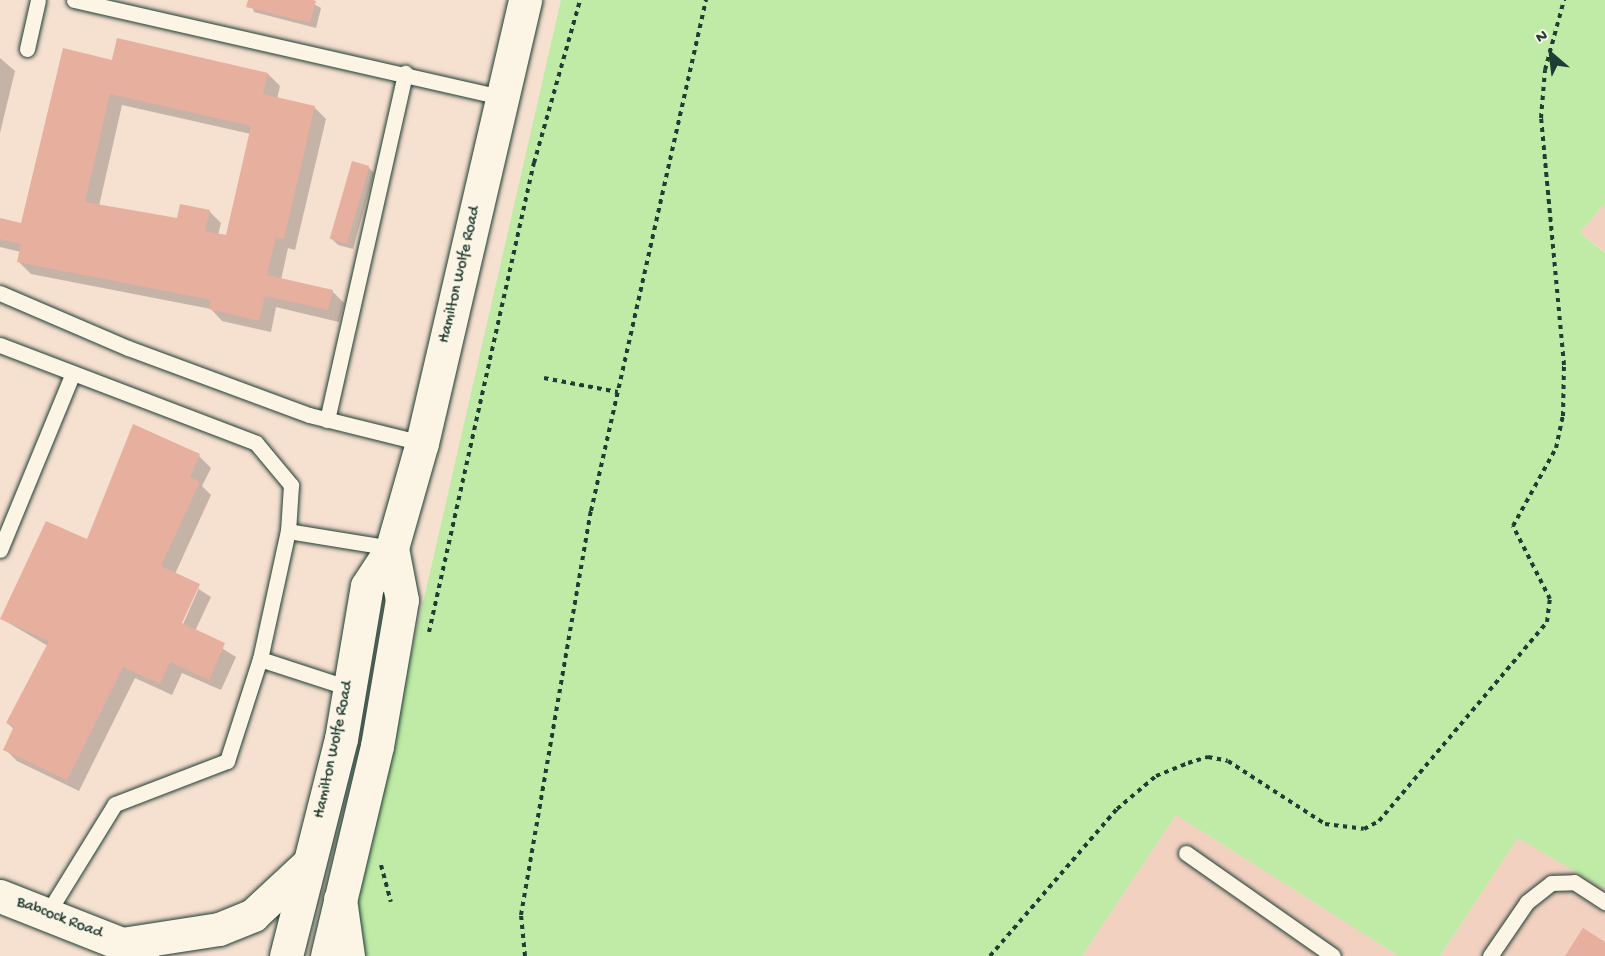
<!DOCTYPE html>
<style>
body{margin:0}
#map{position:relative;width:1605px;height:956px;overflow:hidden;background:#f6e0d0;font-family:"Gochi Hand",sans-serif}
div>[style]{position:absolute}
.built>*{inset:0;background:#f2d1c1}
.green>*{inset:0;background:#c0eba7}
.shadow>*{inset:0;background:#0003}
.building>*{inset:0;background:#e7af9e;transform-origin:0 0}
.path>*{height:4px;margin-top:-2px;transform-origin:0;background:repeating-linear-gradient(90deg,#1f3d34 0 4.5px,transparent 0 9px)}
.roads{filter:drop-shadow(0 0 2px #1f3d34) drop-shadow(0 0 2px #1f3d34)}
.service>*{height:15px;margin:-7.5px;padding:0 7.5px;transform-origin:7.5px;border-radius:7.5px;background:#fcf5e5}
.tertiary>*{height:33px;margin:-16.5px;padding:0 16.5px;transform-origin:16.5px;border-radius:16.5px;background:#fcf5e5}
.primary>*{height:33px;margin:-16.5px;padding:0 16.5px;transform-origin:16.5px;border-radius:16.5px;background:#fcf5e5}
span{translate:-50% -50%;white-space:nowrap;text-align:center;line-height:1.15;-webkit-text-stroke:4.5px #fcf5e5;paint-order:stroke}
.street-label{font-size:16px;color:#1f3d34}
.north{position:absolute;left:1521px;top:24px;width:60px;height:60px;-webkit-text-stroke:4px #fcf5e5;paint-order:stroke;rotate:332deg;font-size:16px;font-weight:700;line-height:24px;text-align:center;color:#1f3d34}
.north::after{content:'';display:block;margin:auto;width:21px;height:27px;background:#1f3d34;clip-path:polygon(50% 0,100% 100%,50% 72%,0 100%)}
</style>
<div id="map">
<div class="built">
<i style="clip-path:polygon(1605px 203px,1605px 252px,1580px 233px)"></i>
<i style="clip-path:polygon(1605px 707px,1605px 956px,1440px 956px,1518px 838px)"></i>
<i style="clip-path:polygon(1176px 815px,1399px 956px,1082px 956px)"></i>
</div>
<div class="green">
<i style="clip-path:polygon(561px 0,1605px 0,1605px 203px,1580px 233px,1605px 253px,1605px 889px,1518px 838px,1440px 956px,1399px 956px,1176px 815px,1082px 956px,363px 956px,357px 914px,363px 865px)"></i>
</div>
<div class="shadow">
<i style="clip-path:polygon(250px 0,307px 0,321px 8px,316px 28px,254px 12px)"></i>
<i style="clip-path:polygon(0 58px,15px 71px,0 133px)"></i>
<i style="clip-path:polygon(evenodd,113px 61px,268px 74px,280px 86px,277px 99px,314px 107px,326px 119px,295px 250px,288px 248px,281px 280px,332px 291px,344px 303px,339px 322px,276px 307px,271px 332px,222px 321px,211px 309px,31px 274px,19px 262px,21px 252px,0 247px,0 220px,22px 225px,113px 61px,122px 105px,251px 134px,227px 237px,218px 235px,221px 223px,209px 211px,178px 220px,99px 206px,122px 105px)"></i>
<i style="clip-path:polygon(368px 167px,374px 173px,353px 249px,338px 245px,332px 239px)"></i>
<i style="clip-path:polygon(evenodd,199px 456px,211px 468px,202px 486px,211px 495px,175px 574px,211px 597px,195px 631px,236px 657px,221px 690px,182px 673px,172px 695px,135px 678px,79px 791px,17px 761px,5px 749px,14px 729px,7px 723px,48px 646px,2px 619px,88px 542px,199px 456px,196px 588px,199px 588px,180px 631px,177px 629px,196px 588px)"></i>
</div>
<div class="building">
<i style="clip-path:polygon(248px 0,313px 0,316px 1px,310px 23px,246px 7px)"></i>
<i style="clip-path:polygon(evenodd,117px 38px,268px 73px,263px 94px,315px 106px,284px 239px,276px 237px,267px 275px,333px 290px,328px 310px,265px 296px,259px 321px,209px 309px,211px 300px,17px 262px,21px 244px,0 239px,0 218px,21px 223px,63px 48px,112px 60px,117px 38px,110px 94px,251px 126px,226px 235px,205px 231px,210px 210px,180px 204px,177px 218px,85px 202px,110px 94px)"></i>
<i style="left:352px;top:161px;width:18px;height:81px;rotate:16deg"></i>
<i style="clip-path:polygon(133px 424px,200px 454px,190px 477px,200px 482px,161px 566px,200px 584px,182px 623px,225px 643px,209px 680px,170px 662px,160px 684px,123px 667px,67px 780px,3px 750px,14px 726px,6px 723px,49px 641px,0 619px,46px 521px,87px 539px)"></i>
<i style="clip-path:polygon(1583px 928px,1605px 942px,1605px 956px,1565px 956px)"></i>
</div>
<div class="path">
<i style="left:544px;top:378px;width:75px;rotate:10.7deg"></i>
<i style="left:429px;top:632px;width:481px;rotate:-77.4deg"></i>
<i style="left:534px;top:163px;width:169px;rotate:-74.2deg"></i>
<i style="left:381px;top:865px;width:38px;rotate:75deg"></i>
<i style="left:525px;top:956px;width:41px;rotate:-95.6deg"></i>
<i style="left:521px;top:915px;width:410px;rotate:-80.2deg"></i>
<i style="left:591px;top:511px;width:524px;rotate:-77.32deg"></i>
<i style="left:990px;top:956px;width:194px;rotate:-49.2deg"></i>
<i style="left:1117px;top:809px;width:51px;rotate:-40.2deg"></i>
<i style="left:1156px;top:776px;width:35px;rotate:-22deg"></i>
<i style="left:1188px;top:763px;width:21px;rotate:-17deg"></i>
<i style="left:1208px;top:757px;width:20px;rotate:11deg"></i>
<i style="left:1228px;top:761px;width:116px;rotate:33deg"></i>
<i style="left:1325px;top:824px;width:39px;rotate:7deg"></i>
<i style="left:1364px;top:829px;width:17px;rotate:-28deg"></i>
<i style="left:1379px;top:821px;width:260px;rotate:-49.8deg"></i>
<i style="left:1547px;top:622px;width:23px;rotate:-83deg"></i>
<i style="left:1550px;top:599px;width:82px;rotate:-116.9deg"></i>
<i style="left:1513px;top:526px;width:89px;rotate:-61.1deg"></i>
<i style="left:1556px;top:448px;width:33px;rotate:-78deg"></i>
<i style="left:1563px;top:416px;width:51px;rotate:-88.9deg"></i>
<i style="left:1564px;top:365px;width:248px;rotate:-95.3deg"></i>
<i style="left:1541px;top:118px;width:48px;rotate:-85.2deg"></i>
<i style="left:1545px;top:70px;width:73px;rotate:-74.8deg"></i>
</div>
<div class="roads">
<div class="service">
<i style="left:74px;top:0;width:439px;rotate:12.8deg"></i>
<i style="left:27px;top:49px;width:50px;rotate:-77.3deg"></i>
<i style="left:0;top:293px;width:139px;rotate:23.3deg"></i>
<i style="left:128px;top:348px;width:193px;rotate:20.3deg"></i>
<i style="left:309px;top:415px;width:116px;rotate:13.9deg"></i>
<i style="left:0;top:345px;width:274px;rotate:20.9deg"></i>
<i style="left:256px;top:443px;width:55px;rotate:50.2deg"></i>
<i style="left:291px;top:485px;width:46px;rotate:93.7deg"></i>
<i style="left:327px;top:420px;width:356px;rotate:-77.3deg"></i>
<i style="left:0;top:550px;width:191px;rotate:-67.6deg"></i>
<i style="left:260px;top:659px;width:131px;rotate:-77.7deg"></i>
<i style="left:288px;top:531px;width:105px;rotate:9.3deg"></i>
<i style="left:1186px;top:853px;width:179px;rotate:35deg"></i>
<i style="left:47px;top:914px;width:129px;rotate:-58.3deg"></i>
<i style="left:115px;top:804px;width:120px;rotate:-21deg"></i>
<i style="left:227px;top:761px;width:107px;rotate:-72.1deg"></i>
<i style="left:260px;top:659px;width:94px;rotate:18deg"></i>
<i style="left:1490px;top:956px;width:65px;rotate:-55.6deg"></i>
<i style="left:1527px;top:902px;width:31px;rotate:-38deg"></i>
<i style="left:1551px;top:883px;width:23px;rotate:-2deg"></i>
<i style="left:1574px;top:882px;width:37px;rotate:33deg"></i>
</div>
<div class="tertiary">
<i style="left:286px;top:956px;width:224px;rotate:-75.8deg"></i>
<i style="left:341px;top:739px;width:155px;rotate:-80.4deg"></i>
<i style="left:367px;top:586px;width:45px;rotate:-56.7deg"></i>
<i style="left:392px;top:548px;width:109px;rotate:-74.1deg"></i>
<i style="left:422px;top:443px;width:455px;rotate:-76.9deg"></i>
<i style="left:327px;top:956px;width:216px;rotate:-76.6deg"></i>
<i style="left:377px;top:746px;width:148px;rotate:-80.3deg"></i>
<i style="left:402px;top:600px;width:53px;rotate:-100.9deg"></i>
</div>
<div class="primary">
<i style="left:0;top:896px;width:153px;rotate:21.5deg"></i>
<i style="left:340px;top:899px;width:58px;rotate:82deg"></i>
<i style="left:122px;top:944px;width:98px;rotate:-8.8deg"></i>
<i style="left:219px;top:929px;width:37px;rotate:-22deg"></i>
<i style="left:253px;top:915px;width:76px;rotate:-42.9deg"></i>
</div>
</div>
<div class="street-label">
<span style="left:461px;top:275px;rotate:-77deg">Hamilton Wolfe Road</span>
<span style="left:335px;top:750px;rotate:-78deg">Hamilton Wolfe Road</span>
<span style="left:59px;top:919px;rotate:21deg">Babcock Road</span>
</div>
<div class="north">N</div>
</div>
